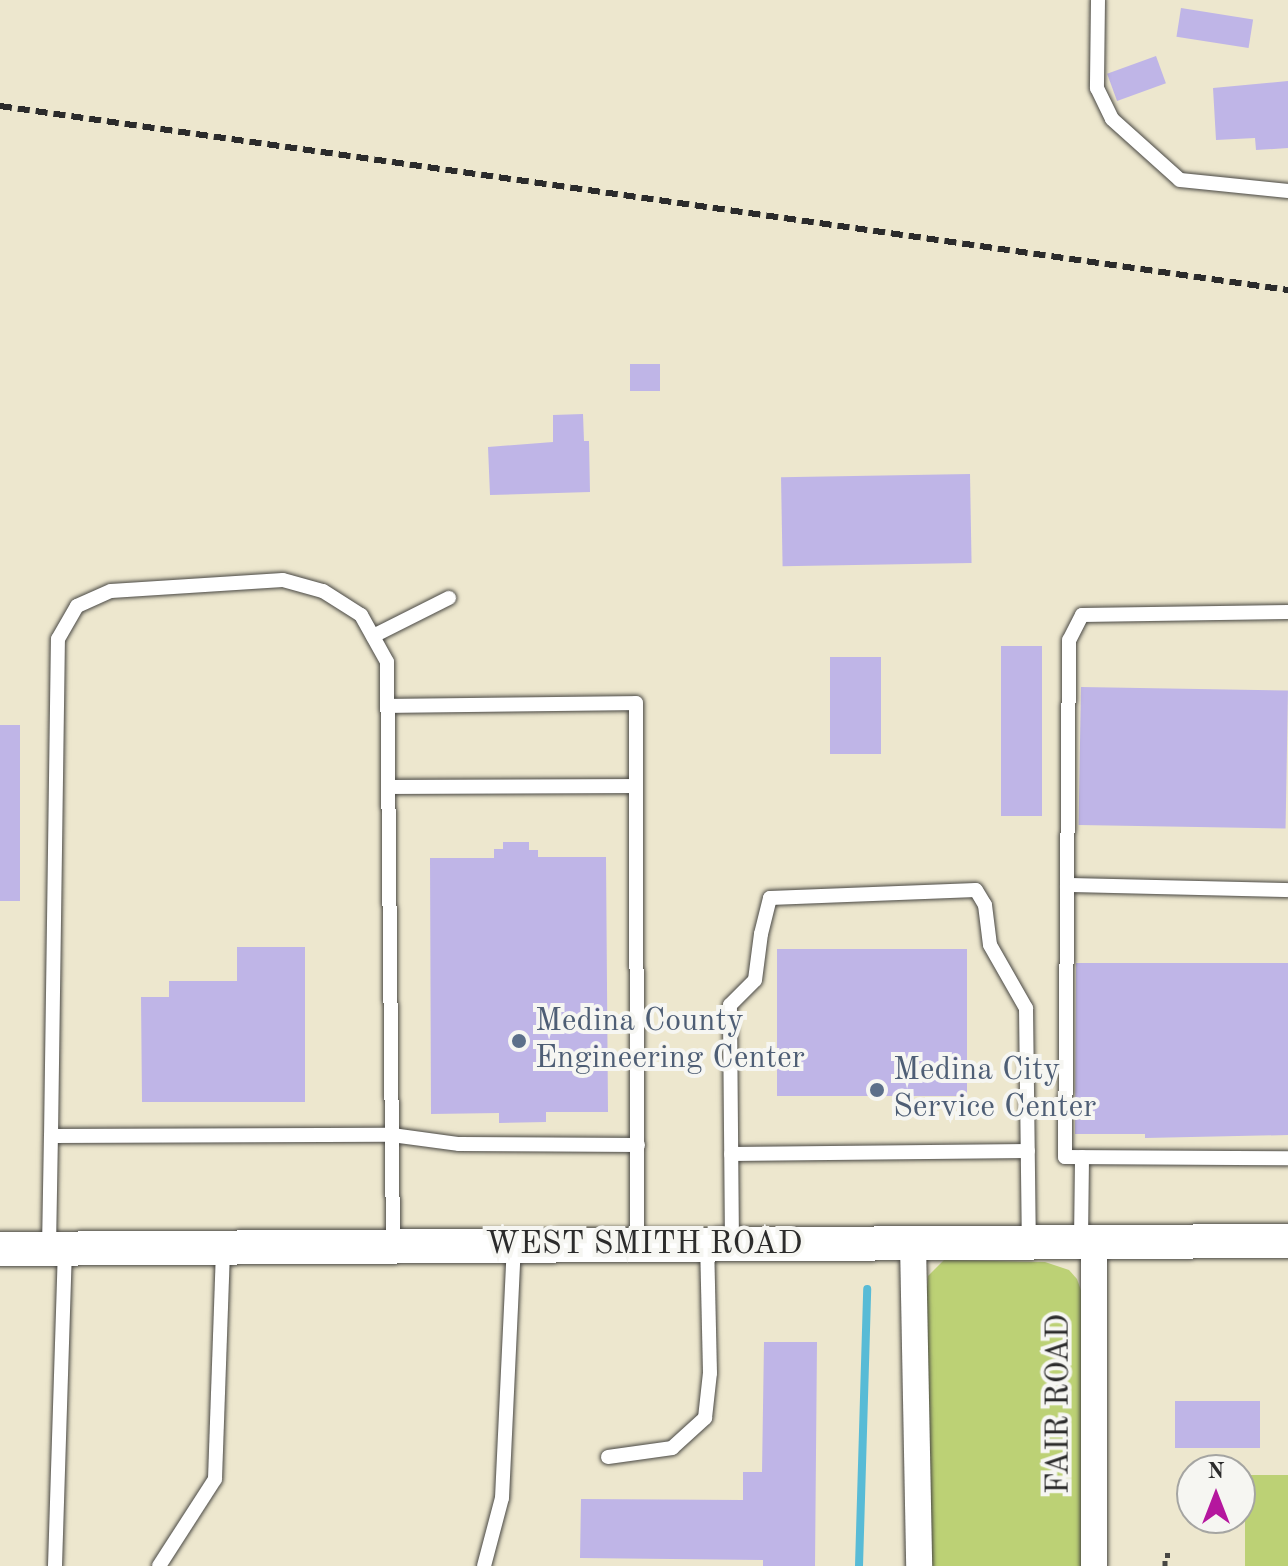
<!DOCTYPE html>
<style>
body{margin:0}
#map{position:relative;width:1288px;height:1566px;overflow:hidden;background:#ede7ce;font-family:"Old Standard TT",serif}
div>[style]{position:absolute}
.green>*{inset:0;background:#bcd175;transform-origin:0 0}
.stream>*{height:8px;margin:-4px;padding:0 4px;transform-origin:4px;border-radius:4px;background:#58bbd6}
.building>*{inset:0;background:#bfb5e7;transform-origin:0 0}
.path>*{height:5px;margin-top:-2.5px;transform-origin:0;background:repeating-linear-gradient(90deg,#484743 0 6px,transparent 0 12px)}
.roads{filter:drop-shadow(0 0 2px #484743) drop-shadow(0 0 2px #484743)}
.service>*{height:14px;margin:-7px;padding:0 7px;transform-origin:7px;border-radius:7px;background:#fff}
.minor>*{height:26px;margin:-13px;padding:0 13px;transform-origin:13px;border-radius:13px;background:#fff}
.tertiary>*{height:34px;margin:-17px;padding:0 17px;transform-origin:17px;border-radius:17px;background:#fff}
.rail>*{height:6px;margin-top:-3px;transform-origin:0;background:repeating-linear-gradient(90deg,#2b2b2b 0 12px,transparent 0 18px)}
.dots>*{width:22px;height:22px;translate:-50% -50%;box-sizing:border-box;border:4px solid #f6f6f2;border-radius:50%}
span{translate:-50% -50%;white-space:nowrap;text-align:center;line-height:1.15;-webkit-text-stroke:8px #f6f6f2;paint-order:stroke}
.service-label{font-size:32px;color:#4e5e75}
.left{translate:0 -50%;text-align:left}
.street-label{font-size:32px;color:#2b2b2b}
.north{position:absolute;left:1176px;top:1454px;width:80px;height:80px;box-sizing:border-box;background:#f6f6f2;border:2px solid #a5a5a2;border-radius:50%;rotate:0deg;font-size:22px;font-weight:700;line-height:32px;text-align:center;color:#2b2b2b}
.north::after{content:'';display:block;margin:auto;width:28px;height:36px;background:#b5179e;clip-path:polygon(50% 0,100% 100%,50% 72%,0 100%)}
</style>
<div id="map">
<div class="green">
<i style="clip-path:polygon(944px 1260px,1045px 1262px,1069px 1270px,1077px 1279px,1082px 1293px,1081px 1566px,932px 1566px,926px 1300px,928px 1276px)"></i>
<i style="left:1245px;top:1475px;width:43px;height:91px"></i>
</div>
<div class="stream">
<i style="left:859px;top:1566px;width:277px;rotate:-88.3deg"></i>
</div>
<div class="building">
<i style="left:1181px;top:8px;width:73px;height:29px;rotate:9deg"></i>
<i style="left:1156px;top:56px;width:29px;height:52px;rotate:70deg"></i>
<i style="clip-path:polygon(1288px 81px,1288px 148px,1256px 150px,1255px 138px,1216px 140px,1213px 88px)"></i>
<i style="left:630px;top:364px;width:30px;height:27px"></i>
<i style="clip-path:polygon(583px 414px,584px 441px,589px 441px,590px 492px,490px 495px,488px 447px,553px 442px,553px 415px)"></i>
<i style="left:970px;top:474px;width:89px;height:189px;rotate:89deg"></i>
<i style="left:1001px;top:646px;width:41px;height:170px"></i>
<i style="left:830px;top:657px;width:51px;height:97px"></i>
<i style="left:1081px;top:687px;width:207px;height:138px;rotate:1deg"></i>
<i style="left:0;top:725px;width:20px;height:176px"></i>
<i style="clip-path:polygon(503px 842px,529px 842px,529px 850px,538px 850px,538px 857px,606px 857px,608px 1112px,546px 1112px,546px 1122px,499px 1123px,499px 1113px,431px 1114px,430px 858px,494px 858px,494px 849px,503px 849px)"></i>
<i style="clip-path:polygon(237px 947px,305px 947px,305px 1102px,142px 1102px,141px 997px,169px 997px,169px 981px,237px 981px)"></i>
<i style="left:967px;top:949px;width:147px;height:190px;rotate:90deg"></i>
<i style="clip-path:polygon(1076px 963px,1288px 963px,1288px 1135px,1145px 1138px,1145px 1134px,1075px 1134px)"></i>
<i style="clip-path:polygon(764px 1342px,817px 1342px,815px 1566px,763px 1566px,763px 1560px,580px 1558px,581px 1499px,743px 1500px,743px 1472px,762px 1472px)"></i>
<i style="left:1260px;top:1401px;width:47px;height:85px;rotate:90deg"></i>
</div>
<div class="path">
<i style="left:1165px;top:1566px;width:11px;rotate:-90deg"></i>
<i style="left:1165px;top:1555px;width:5px"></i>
</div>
<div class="roads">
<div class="service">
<i style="left:1098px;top:0;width:88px;rotate:90.7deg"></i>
<i style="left:1097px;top:88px;width:34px;rotate:64deg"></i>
<i style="left:1112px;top:119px;width:91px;rotate:41.9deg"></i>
<i style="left:1180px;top:180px;width:109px;rotate:5.8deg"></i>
<i style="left:1288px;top:612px;width:206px;rotate:179.2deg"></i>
<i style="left:1082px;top:615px;width:28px;rotate:117deg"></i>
<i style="left:1069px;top:640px;width:517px;rotate:90.44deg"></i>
<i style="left:1065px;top:1157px;width:223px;rotate:0.3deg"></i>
<i style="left:373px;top:636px;width:85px;rotate:-26.6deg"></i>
<i style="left:389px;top:706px;width:247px;rotate:-0.7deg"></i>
<i style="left:636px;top:703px;width:541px;rotate:89.89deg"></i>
<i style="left:390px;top:787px;width:246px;rotate:-0.2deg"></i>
<i style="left:1067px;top:885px;width:221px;rotate:1.3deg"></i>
<i style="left:51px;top:1136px;width:497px;rotate:-89.2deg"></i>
<i style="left:58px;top:639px;width:38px;rotate:-60deg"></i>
<i style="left:77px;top:606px;width:37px;rotate:-24deg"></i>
<i style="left:111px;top:591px;width:172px;rotate:-3.7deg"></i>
<i style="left:283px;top:580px;width:41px;rotate:15.4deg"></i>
<i style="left:323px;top:591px;width:45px;rotate:32.3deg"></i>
<i style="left:361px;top:615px;width:54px;rotate:61deg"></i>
<i style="left:387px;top:662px;width:584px;rotate:89.41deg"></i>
<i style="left:731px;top:1154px;width:297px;rotate:-0.6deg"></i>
<i style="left:1081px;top:1241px;width:84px;rotate:-89.3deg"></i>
<i style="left:732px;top:1244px;width:239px;rotate:-90.5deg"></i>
<i style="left:730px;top:1005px;width:35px;rotate:-45deg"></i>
<i style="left:755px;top:980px;width:46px;rotate:-82.6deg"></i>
<i style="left:761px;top:934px;width:37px;rotate:-76deg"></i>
<i style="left:770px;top:898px;width:206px;rotate:-2.2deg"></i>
<i style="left:976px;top:890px;width:17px;rotate:59deg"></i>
<i style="left:985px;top:905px;width:40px;rotate:82.9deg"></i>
<i style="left:990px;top:945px;width:73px;rotate:60.3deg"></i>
<i style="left:1026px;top:1008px;width:233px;rotate:89.3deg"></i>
<i style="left:49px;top:1248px;width:112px;rotate:-89deg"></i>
<i style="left:51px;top:1136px;width:341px;rotate:-0.2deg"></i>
<i style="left:392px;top:1135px;width:68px;rotate:7.7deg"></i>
<i style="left:459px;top:1144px;width:179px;rotate:0.3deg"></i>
<i style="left:608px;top:1457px;width:65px;rotate:-8deg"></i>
<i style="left:672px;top:1448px;width:45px;rotate:-42.3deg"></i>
<i style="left:705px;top:1418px;width:45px;rotate:-83.7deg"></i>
<i style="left:710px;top:1373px;width:129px;rotate:-91.3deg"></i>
<i style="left:55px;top:1566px;width:317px;rotate:-88.2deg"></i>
<i style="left:159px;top:1566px;width:103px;rotate:-57.2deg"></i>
<i style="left:215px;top:1479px;width:232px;rotate:-88deg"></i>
<i style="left:484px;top:1566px;width:70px;rotate:-75.2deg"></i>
<i style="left:502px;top:1498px;width:252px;rotate:-87.3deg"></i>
</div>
<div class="minor">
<i style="left:1094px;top:1242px;width:324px;rotate:90deg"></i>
<i style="left:913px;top:1243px;width:323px;rotate:88.9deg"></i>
</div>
<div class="tertiary">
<i style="left:0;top:1249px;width:1288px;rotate:-0.36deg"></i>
</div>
</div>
<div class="rail">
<i style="left:0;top:106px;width:1301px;rotate:8.13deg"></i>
</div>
<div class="dots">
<i style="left:519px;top:1041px;background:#5c6f8a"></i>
<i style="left:877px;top:1090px;background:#5c6f8a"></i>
</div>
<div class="service-label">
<span class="left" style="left:535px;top:1041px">Medina County<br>Engineering Center</span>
<span class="left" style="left:893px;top:1090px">Medina City<br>Service Center</span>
</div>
<div class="street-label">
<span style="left:644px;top:1245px">WEST SMITH ROAD</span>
<span style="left:1060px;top:1404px;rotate:-90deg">FAIR ROAD</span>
</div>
<div class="north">N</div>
</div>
